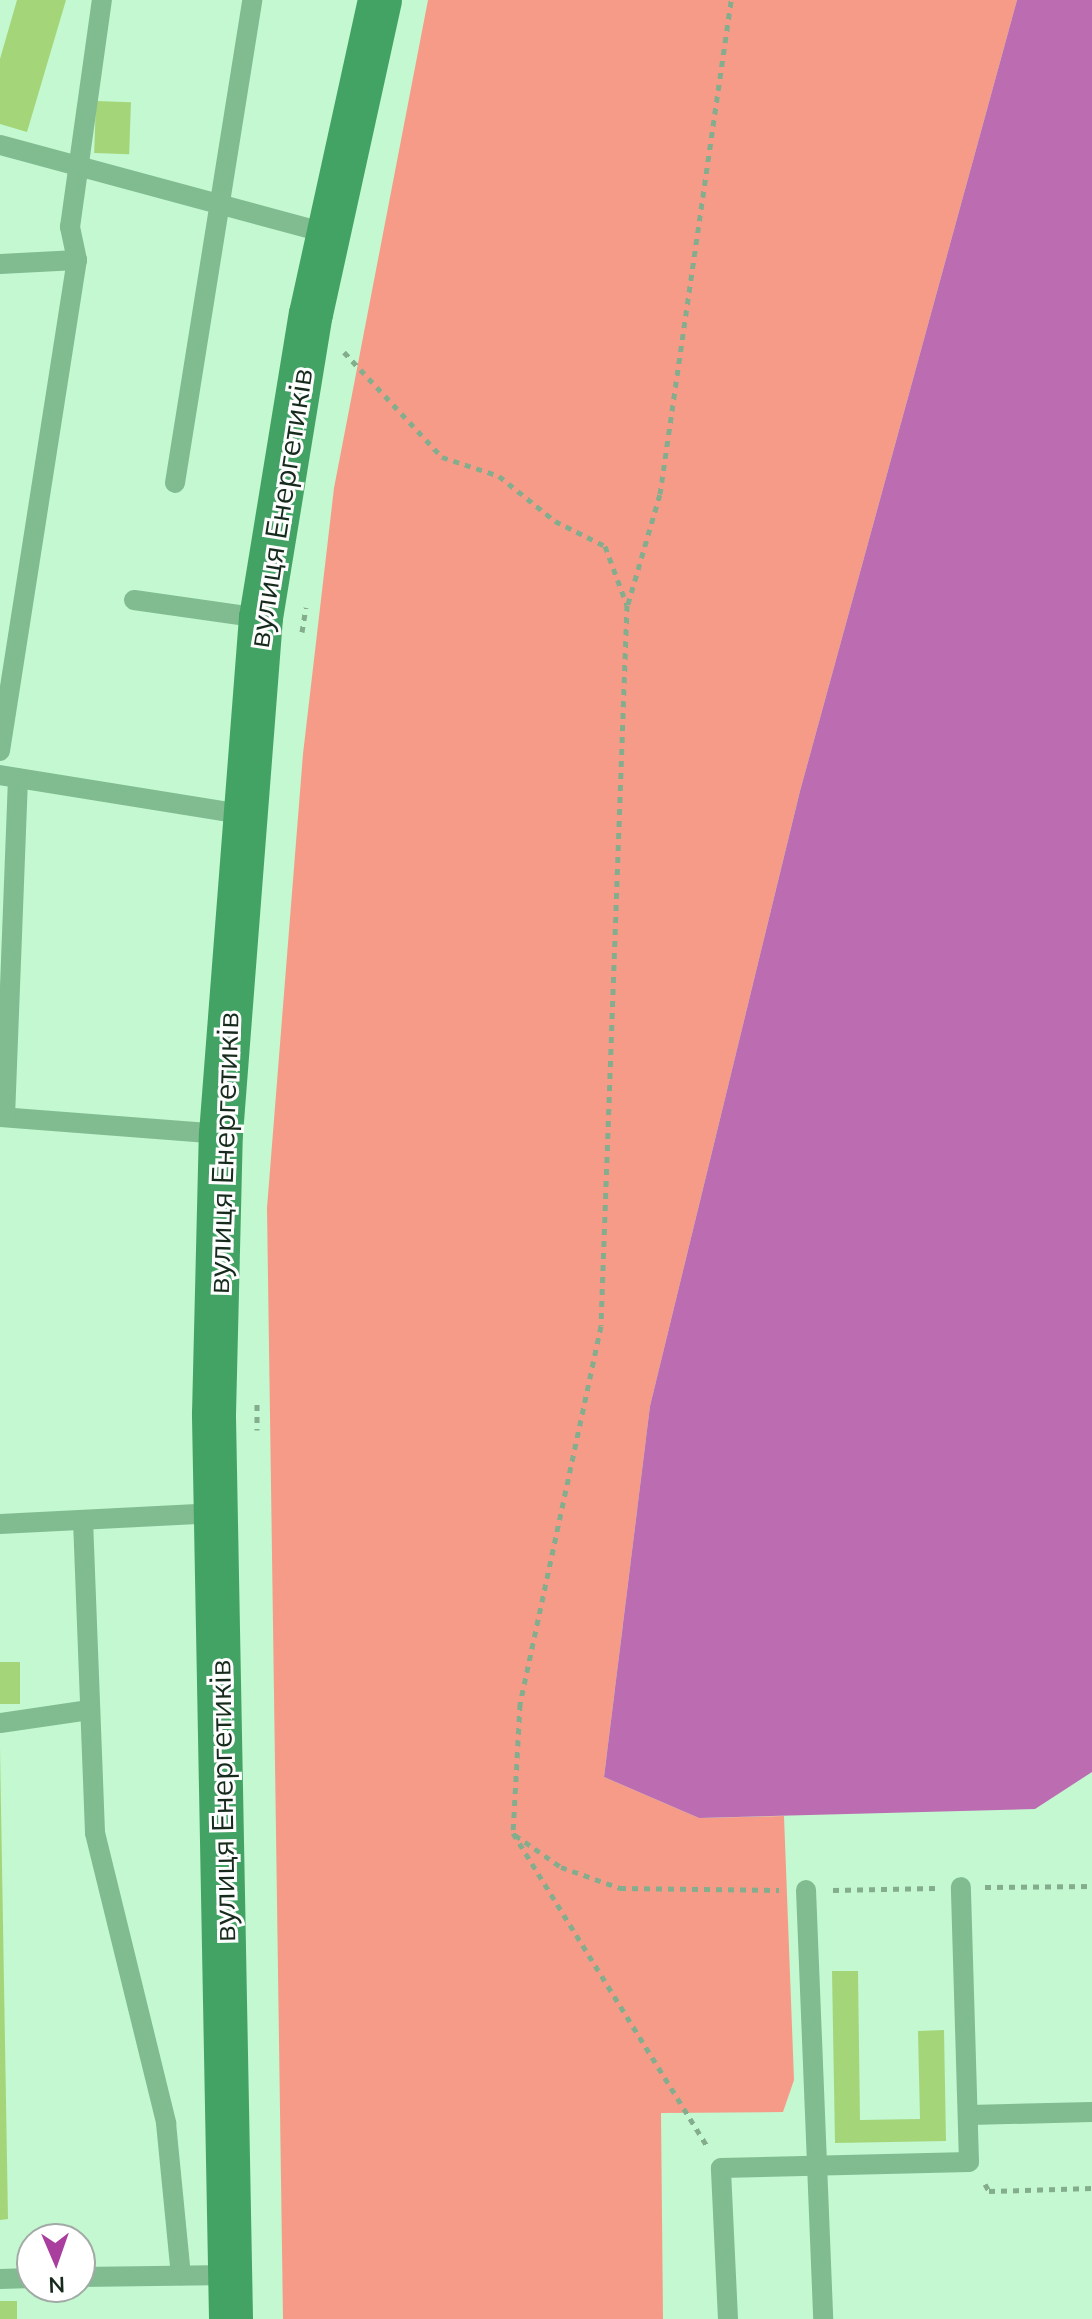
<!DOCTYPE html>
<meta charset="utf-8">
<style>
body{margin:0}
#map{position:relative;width:1092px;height:2319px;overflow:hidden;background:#c3f8d0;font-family:Mulish,sans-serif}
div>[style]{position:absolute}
.green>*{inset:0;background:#f79b89}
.water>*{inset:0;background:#bc6db2}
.building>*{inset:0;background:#a4d679;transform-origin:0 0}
.path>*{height:5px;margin-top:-2.5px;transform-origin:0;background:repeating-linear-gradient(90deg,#84ad8e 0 6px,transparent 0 12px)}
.service>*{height:20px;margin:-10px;padding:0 10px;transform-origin:10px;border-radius:10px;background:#81bb90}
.secondary>*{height:44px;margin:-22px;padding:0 22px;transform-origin:22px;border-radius:22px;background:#43a364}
span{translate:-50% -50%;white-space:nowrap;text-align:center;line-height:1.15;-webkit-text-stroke:6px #fff;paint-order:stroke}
.street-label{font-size:30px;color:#172b1d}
.north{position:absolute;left:16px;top:2223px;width:80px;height:80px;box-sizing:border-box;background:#fff;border:2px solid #a2aaa5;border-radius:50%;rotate:178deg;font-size:22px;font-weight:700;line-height:32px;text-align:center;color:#172b1d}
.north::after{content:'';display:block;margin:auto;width:28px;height:36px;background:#a93e9e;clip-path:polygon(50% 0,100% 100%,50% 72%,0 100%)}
</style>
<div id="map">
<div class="green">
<i style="clip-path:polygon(428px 0,1017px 0,800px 791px,650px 1406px,604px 1777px,699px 1818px,784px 1816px,794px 2080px,783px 2112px,661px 2113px,663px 2319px,283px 2319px,267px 1208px,303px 754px,334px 488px)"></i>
</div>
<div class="water">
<i style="clip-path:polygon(1017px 0,1092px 0,1092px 1772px,1035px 1809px,699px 1818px,604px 1777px,650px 1406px,800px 791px)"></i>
</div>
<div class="building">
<i style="clip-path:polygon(17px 0,66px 0,27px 132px,0 124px,0 59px)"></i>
<i style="left:96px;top:101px;width:35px;height:52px;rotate:2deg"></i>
<i style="left:0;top:1662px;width:20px;height:42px"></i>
<i style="clip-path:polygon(0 1748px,8px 2219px,0 2220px)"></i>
<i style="clip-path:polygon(832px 1971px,858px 1971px,860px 2120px,920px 2119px,918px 2031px,944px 2030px,946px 2141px,835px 2143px)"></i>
<i style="left:0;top:2301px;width:17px;height:18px"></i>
</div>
<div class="path">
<i style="left:344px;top:352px;width:144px;rotate:47deg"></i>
<i style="left:442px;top:457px;width:60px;rotate:18.4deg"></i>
<i style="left:499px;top:476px;width:72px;rotate:38.8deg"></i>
<i style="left:555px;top:521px;width:56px;rotate:26.6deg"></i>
<i style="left:605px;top:546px;width:63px;rotate:69.6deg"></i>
<i style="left:627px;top:605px;width:721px;rotate:92.07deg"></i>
<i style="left:601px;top:1326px;width:387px;rotate:102.1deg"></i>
<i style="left:520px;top:1704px;width:129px;rotate:93.1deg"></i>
<i style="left:513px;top:1833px;width:370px;rotate:58.2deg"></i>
<i style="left:628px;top:604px;width:115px;rotate:-73.8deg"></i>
<i style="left:660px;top:494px;width:499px;rotate:-81.8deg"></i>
<i style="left:302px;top:632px;width:25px;rotate:-81deg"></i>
<i style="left:257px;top:1404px;width:26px;rotate:90deg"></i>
<i style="left:515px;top:1835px;width:56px;rotate:34.8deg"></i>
<i style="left:561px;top:1867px;width:63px;rotate:19.6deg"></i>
<i style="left:620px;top:1888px;width:159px;rotate:0.7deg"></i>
<i style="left:985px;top:1887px;width:107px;rotate:-0.5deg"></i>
<i style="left:833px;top:1890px;width:102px;rotate:-1.1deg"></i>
<i style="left:985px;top:2184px;width:8px;rotate:60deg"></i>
<i style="left:989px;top:2191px;width:103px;rotate:-1.7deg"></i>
</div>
<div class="service">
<i style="left:0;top:145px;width:339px;rotate:15.1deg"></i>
<i style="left:0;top:264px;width:77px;rotate:-3deg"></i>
<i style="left:175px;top:483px;width:489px;rotate:-80.9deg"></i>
<i style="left:134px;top:600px;width:128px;rotate:8.1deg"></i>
<i style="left:0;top:751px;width:497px;rotate:-81.1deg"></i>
<i style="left:77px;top:260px;width:34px;rotate:-102deg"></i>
<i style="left:70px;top:227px;width:229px;rotate:-82deg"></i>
<i style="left:0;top:775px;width:245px;rotate:9.2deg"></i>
<i style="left:0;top:1117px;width:222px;rotate:4.4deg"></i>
<i style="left:5px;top:1117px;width:339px;rotate:-87.8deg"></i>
<i style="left:83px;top:1520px;width:313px;rotate:87.8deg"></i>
<i style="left:95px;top:1833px;width:299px;rotate:76.2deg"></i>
<i style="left:166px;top:2123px;width:153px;rotate:84.4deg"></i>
<i style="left:0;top:1524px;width:217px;rotate:-2.9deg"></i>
<i style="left:0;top:1723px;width:90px;rotate:-8.3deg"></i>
<i style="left:806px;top:1890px;width:429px;rotate:87.7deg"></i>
<i style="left:970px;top:2115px;width:122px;rotate:-1.4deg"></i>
<i style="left:80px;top:2277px;width:151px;rotate:-0.8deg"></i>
<i style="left:0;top:2279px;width:32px;rotate:-2deg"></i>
<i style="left:728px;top:2319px;width:151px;rotate:-92.7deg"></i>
<i style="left:721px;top:2168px;width:248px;rotate:-1.4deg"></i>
<i style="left:969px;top:2162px;width:275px;rotate:-91.7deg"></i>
</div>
<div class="secondary">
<i style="left:231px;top:2319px;width:905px;rotate:-91.08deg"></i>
<i style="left:214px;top:1414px;width:280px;rotate:-88.6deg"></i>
<i style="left:221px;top:1134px;width:518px;rotate:-85.57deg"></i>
<i style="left:261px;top:618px;width:308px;rotate:-80.7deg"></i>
<i style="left:311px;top:314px;width:321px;rotate:-77.6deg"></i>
</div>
<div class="street-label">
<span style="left:280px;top:508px;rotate:-81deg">вулиця Енергетиків</span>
<span style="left:223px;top:1153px;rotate:-88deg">вулиця Енергетиків</span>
<span style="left:222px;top:1801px;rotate:-91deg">вулиця Енергетиків</span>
</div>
<div class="north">N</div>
</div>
